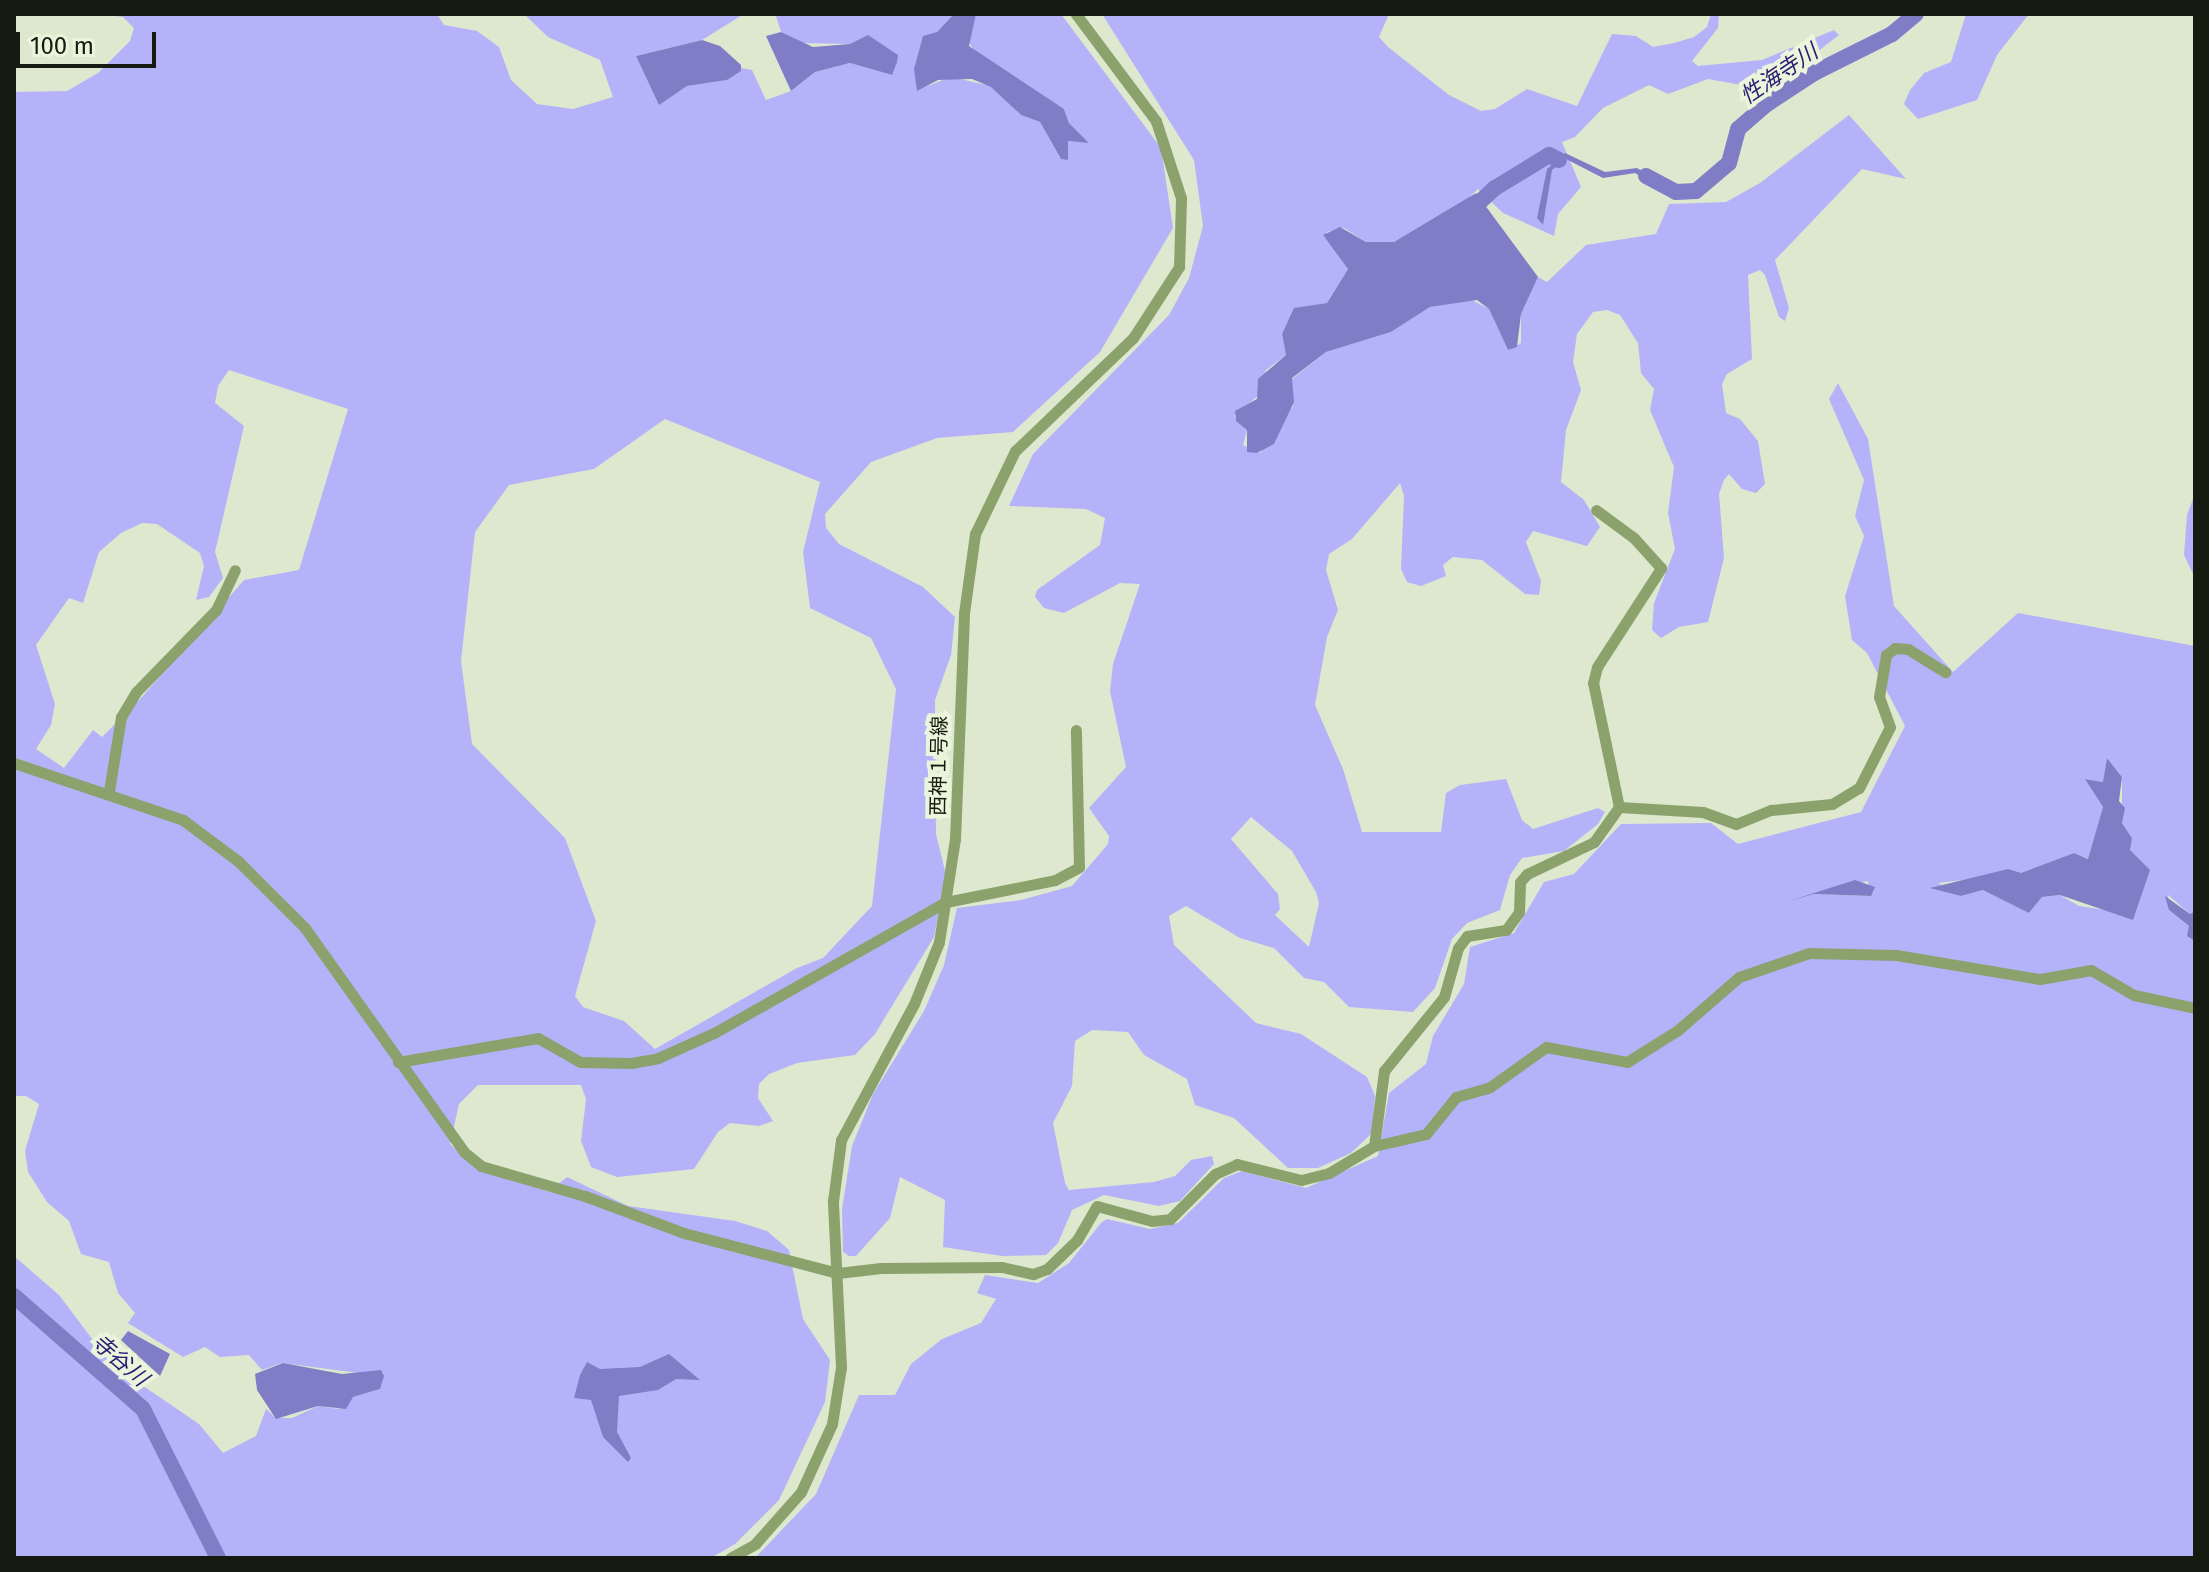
<!DOCTYPE html>
<meta charset="utf-8">
<style>
body{margin:0}
#map{position:relative;width:2209px;height:1572px;overflow:hidden;background:#dde8ce;font-family:"Fira Sans","Noto Sans JP",sans-serif}
div>[style]{position:absolute}
.green>*{inset:0;background:#b4b3fa}
.water>*{inset:0;background:#807dc7}
.river>*{height:16px;margin:-8px;padding:0 8px;transform-origin:8px;border-radius:8px;background:#807dc7}
.minor>*{height:11px;margin:-5.5px;padding:0 5.5px;transform-origin:5.5px;border-radius:5.5px;background:#8ca26d}
span{translate:-50% -50%;white-space:nowrap;text-align:center;line-height:1.15;-webkit-text-stroke:8px #eaf5db;paint-order:stroke}
.street-label{font-size:20px;color:#161a11}
.water-label{font-size:22px;color:#2d1a72;font-style:italic}
.frame{position:absolute;inset:0;border:16px solid #161a11;pointer-events:none}
.scale{position:absolute;left:16px;top:32px;width:140px;height:36px;box-sizing:border-box;border:4px solid #161a11;border-top:0;padding-left:10px;font-size:24px;line-height:28px;white-space:nowrap;color:#161a11;-webkit-text-stroke:6px #eaf5db;paint-order:stroke}
</style>
<div id="map">
<div class="green">
<i style="clip-path:polygon(evenodd,101px 14px,437px 14px,444px 25px,477px 31px,499px 47px,511px 80px,537px 104px,573px 109px,613px 97px,600px 60px,548px 37px,524px 14px,744px 14px,702px 40px,636px 56px,659px 104px,687px 86px,727px 80px,742px 68px,752px 70px,766px 100px,791px 91px,815px 72px,850px 63px,892px 75px,850px 44px,800px 43px,781px 32px,776px 16px,768px 14px,954px 14px,937px 32px,917px 90px,951px 77px,991px 86px,1021px 115px,1040px 122px,1061px 159px,1067px 159px,1068px 141px,1088px 142px,1069px 123px,1064px 109px,979px 57px,967px 40px,976px 14px,1061px 14px,1161px 148px,1173px 228px,1100px 352px,1013px 432px,937px 438px,871px 462px,825px 514px,826px 528px,839px 544px,923px 587px,955px 617px,951px 655px,935px 700px,936px 834px,946px 875px,934px 937px,875px 1034px,855px 1055px,797px 1063px,769px 1074px,759px 1084px,758px 1098px,773px 1121px,759px 1126px,730px 1123px,718px 1132px,694px 1169px,617px 1177px,591px 1167px,581px 1141px,586px 1099px,581px 1085px,478px 1085px,459px 1104px,450px 1144px,472px 1164px,549px 1192px,567px 1177px,628px 1206px,735px 1221px,767px 1231px,789px 1250px,803px 1319px,830px 1360px,825px 1402px,779px 1500px,735px 1544px,711px 1558px,14px 1558px,14px 1256px,59px 1295px,111px 1364px,199px 1424px,223px 1453px,256px 1436px,266px 1409px,276px 1418px,292px 1418px,318px 1406px,339px 1409px,353px 1397px,380px 1389px,359px 1373px,282px 1363px,262px 1370px,249px 1355px,220px 1357px,205px 1347px,183px 1357px,128px 1323px,135px 1313px,118px 1293px,109px 1262px,81px 1254px,69px 1221px,47px 1202px,28px 1172px,25px 1151px,39px 1104px,26px 1096px,14px 1096px,14px 92px,67px 91px,98px 73px,130px 41px,134px 28px,123px 17px,101px 14px,229px 370px,348px 409px,299px 570px,244px 580px,141px 698px,102px 737px,93px 730px,64px 768px,36px 749px,51px 725px,55px 704px,36px 645px,69px 598px,83px 603px,99px 552px,121px 533px,142px 523px,157px 524px,200px 553px,204px 566px,196px 600px,209px 597px,223px 578px,215px 552px,244px 426px,215px 403px,218px 386px,229px 370px,101px 14px,665px 419px,820px 482px,803px 552px,810px 608px,871px 638px,896px 689px,872px 906px,823px 958px,797px 968px,655px 1049px,624px 1021px,583px 1007px,575px 996px,596px 921px,565px 838px,472px 744px,461px 661px,475px 532px,509px 485px,594px 469px,665px 419px)"></i>
<i style="clip-path:polygon(evenodd,1102px 14px,1389px 14px,1379px 37px,1388px 47px,1449px 95px,1481px 111px,1495px 109px,1527px 89px,1577px 106px,1612px 34px,1636px 36px,1653px 47px,1674px 43px,1694px 37px,1707px 27px,1711px 14px,1719px 14px,1718px 28px,1692px 61px,1698px 66px,1762px 60px,1834px 30px,1839px 35px,1791px 72px,1758px 88px,1708px 79px,1668px 94px,1649px 85px,1603px 108px,1575px 137px,1562px 142px,1581px 187px,1558px 214px,1554px 236px,1503px 213px,1478px 189px,1454px 211px,1394px 242px,1366px 242px,1344px 228px,1327px 232px,1324px 237px,1340px 252px,1348px 269px,1327px 303px,1294px 309px,1282px 334px,1286px 355px,1266px 370px,1259px 395px,1234px 416px,1247px 430px,1243px 445px,1260px 453px,1293px 406px,1292px 379px,1326px 352px,1391px 332px,1430px 307px,1472px 300px,1489px 309px,1508px 350px,1521px 343px,1521px 314px,1538px 277px,1547px 282px,1586px 245px,1656px 234px,1669px 204px,1726px 202px,1760px 183px,1849px 115px,1906px 179px,1862px 169px,1775px 260px,1789px 308px,1785px 321px,1779px 317px,1765px 275px,1760px 270px,1748px 275px,1752px 359px,1727px 374px,1722px 384px,1726px 413px,1740px 419px,1758px 441px,1765px 484px,1756px 493px,1742px 489px,1729px 474px,1724px 480px,1719px 494px,1724px 558px,1708px 622px,1679px 627px,1661px 638px,1652px 630px,1654px 603px,1675px 549px,1668px 513px,1674px 467px,1650px 410px,1654px 389px,1641px 373px,1638px 343px,1620px 315px,1607px 310px,1593px 312px,1577px 334px,1573px 362px,1581px 390px,1566px 430px,1561px 482px,1584px 500px,1600px 527px,1587px 546px,1533px 531px,1526px 542px,1541px 581px,1539px 595px,1525px 594px,1482px 560px,1453px 557px,1443px 565px,1446px 576px,1421px 586px,1407px 582px,1401px 569px,1404px 496px,1400px 483px,1352px 539px,1329px 554px,1326px 570px,1338px 610px,1327px 637px,1315px 705px,1343px 769px,1362px 832px,1441px 832px,1446px 793px,1460px 785px,1506px 779px,1522px 820px,1533px 829px,1598px 808px,1605px 812px,1598px 824px,1564px 851px,1522px 858px,1510px 875px,1500px 910px,1467px 923px,1452px 939px,1435px 988px,1413px 1012px,1349px 1007px,1324px 982px,1304px 978px,1274px 948px,1240px 938px,1186px 906px,1169px 916px,1174px 945px,1256px 1023px,1301px 1034px,1367px 1077px,1375px 1096px,1372px 1133px,1351px 1153px,1318px 1168px,1288px 1168px,1234px 1118px,1195px 1105px,1187px 1079px,1144px 1055px,1128px 1032px,1092px 1030px,1075px 1041px,1072px 1086px,1053px 1123px,1065px 1183px,1069px 1190px,1154px 1182px,1175px 1176px,1191px 1160px,1212px 1156px,1214px 1164px,1180px 1201px,1159px 1206px,1104px 1195px,1072px 1210px,1058px 1243px,1046px 1255px,1002px 1256px,943px 1247px,945px 1200px,900px 1177px,890px 1218px,856px 1256px,849px 1256px,843px 1252px,842px 1209px,852px 1146px,873px 1094px,924px 1011px,944px 965px,957px 908px,1021px 900px,1072px 886px,1108px 844px,1109px 836px,1089px 808px,1126px 767px,1110px 691px,1113px 664px,1140px 584px,1120px 583px,1064px 613px,1044px 608px,1035px 597px,1037px 590px,1100px 545px,1105px 518px,1086px 509px,1009px 506px,1033px 454px,1169px 315px,1189px 278px,1203px 226px,1194px 160px,1102px 14px,1251px 817px,1292px 851px,1316px 892px,1319px 903px,1309px 947px,1275px 915px,1280px 909px,1278px 894px,1231px 839px,1251px 817px)"></i>
<i style="clip-path:polygon(1966px 14px,2029px 14px,1997px 55px,1977px 100px,1918px 119px,1904px 104px,1910px 90px,1924px 73px,1951px 62px)"></i>
<i style="clip-path:polygon(evenodd,1838px 383px,1868px 439px,1894px 606px,1953px 672px,2018px 613px,2195px 646px,2195px 911px,2190px 914px,2168px 895px,2169px 910px,2189px 926px,2195px 941px,2195px 1558px,755px 1558px,816px 1494px,859px 1395px,895px 1395px,911px 1364px,942px 1339px,981px 1323px,996px 1299px,977px 1293px,985px 1275px,1038px 1283px,1069px 1263px,1101px 1223px,1107px 1219px,1150px 1229px,1178px 1223px,1224px 1178px,1242px 1171px,1306px 1188px,1378px 1156px,1389px 1093px,1426px 1064px,1433px 1036px,1464px 984px,1470px 947px,1514px 933px,1544px 882px,1574px 874px,1621px 824px,1711px 823px,1738px 844px,1861px 812px,1905px 726px,1867px 653px,1852px 640px,1845px 596px,1864px 536px,1855px 516px,1864px 480px,1829px 399px,1838px 383px,2107px 758px,2122px 777px,2122px 823px,2132px 838px,2106px 910px,2079px 906px,2060px 895px,2042px 897px,2029px 913px,1999px 894px,1983px 890px,1961px 896px,1938px 883px,2021px 873px,2074px 853px,2089px 859px,2103px 807px,2086px 779px,2104px 782px,2107px 758px,1838px 383px,1868px 881px,1870px 896px,1814px 894px,1792px 899px,1868px 881px)"></i>
<i style="clip-path:polygon(2195px 494px,2195px 578px,2184px 555px,2187px 515px)"></i>
</div>
<div class="water">
<i style="clip-path:polygon(954px 14px,976px 14px,969px 46px,1064px 109px,1069px 123px,1089px 143px,1068px 141px,1068px 160px,1061px 159px,1040px 122px,1021px 115px,991px 87px,972px 79px,938px 80px,917px 91px,914px 69px,923px 36px,937px 32px)"></i>
<i style="clip-path:polygon(781px 32px,813px 47px,850px 44px,868px 35px,898px 55px,897px 62px,892px 75px,850px 63px,815px 72px,791px 91px,766px 36px)"></i>
<i style="clip-path:polygon(702px 40px,720px 46px,741px 65px,741px 71px,727px 80px,687px 86px,659px 105px,636px 56px)"></i>
<i style="clip-path:polygon(1565px 153px,1605px 172px,1637px 168px,1665px 184px,1663px 190px,1635px 173px,1603px 178px,1566px 159px,1552px 170px,1543px 225px,1537px 218px,1547px 169px)"></i>
<i style="clip-path:polygon(1476px 193px,1538px 277px,1521px 314px,1517px 347px,1508px 350px,1489px 309px,1477px 300px,1430px 307px,1391px 332px,1326px 352px,1292px 378px,1294px 402px,1274px 444px,1257px 453px,1247px 452px,1247px 430px,1236px 421px,1235px 411px,1257px 399px,1258px 379px,1286px 355px,1282px 334px,1294px 308px,1327px 303px,1348px 269px,1323px 235px,1340px 227px,1366px 242px,1394px 242px)"></i>
<i style="clip-path:polygon(2107px 758px,2122px 777px,2119px 801px,2125px 808px,2122px 823px,2132px 838px,2130px 850px,2150px 870px,2133px 920px,2060px 895px,2042px 897px,2029px 913px,1983px 890px,1961px 896px,1930px 888px,2008px 869px,2021px 873px,2074px 853px,2088px 859px,2103px 807px,2085px 779px,2103px 782px)"></i>
<i style="clip-path:polygon(1855px 880px,1875px 887px,1871px 896px,1814px 894px,1789px 901px)"></i>
<i style="clip-path:polygon(2165px 896px,2190px 914px,2195px 911px,2195px 941px,2187px 936px,2189px 926px,2169px 910px)"></i>
<i style="clip-path:polygon(128px 1331px,170px 1354px,160px 1376px,121px 1340px)"></i>
<i style="clip-path:polygon(669px 1354px,700px 1380px,676px 1379px,658px 1390px,619px 1396px,617px 1432px,631px 1458px,628px 1462px,603px 1437px,591px 1400px,574px 1398px,580px 1375px,587px 1362px,600px 1369px,640px 1367px)"></i>
<i style="clip-path:polygon(283px 1363px,342px 1374px,381px 1370px,384px 1376px,380px 1389px,353px 1397px,346px 1409px,318px 1406px,276px 1419px,257px 1390px,255px 1374px)"></i>
</div>
<div class="river">
<i style="left:1646px;top:176px;width:34px;rotate:28deg"></i>
<i style="left:1676px;top:192px;width:20px;rotate:-3deg"></i>
<i style="left:1696px;top:191px;width:43px;rotate:-40.3deg"></i>
<i style="left:1729px;top:163px;width:35px;rotate:-75deg"></i>
<i style="left:1738px;top:129px;width:35px;rotate:-41deg"></i>
<i style="left:1764px;top:106px;width:60px;rotate:-33.4deg"></i>
<i style="left:1814px;top:73px;width:87px;rotate:-26.6deg"></i>
<i style="left:1892px;top:34px;width:31px;rotate:-40deg"></i>
<i style="left:1468px;top:213px;width:37px;rotate:-43deg"></i>
<i style="left:1495px;top:188px;width:63px;rotate:-31.4deg"></i>
<i style="left:1549px;top:155px;width:11px;rotate:27deg"></i>
<i style="left:14px;top:1296px;width:171px;rotate:41.2deg"></i>
<i style="left:143px;top:1409px;width:167px;rotate:63.3deg"></i>
</div>
<div class="minor">
<i style="left:14px;top:763px;width:178px;rotate:18.6deg"></i>
<i style="left:183px;top:820px;width:69px;rotate:36.7deg"></i>
<i style="left:238px;top:861px;width:95px;rotate:45deg"></i>
<i style="left:305px;top:928px;width:275px;rotate:54.6deg"></i>
<i style="left:464px;top:1152px;width:22px;rotate:39deg"></i>
<i style="left:481px;top:1166px;width:108px;rotate:16.1deg"></i>
<i style="left:585px;top:1196px;width:106px;rotate:20.5deg"></i>
<i style="left:684px;top:1233px;width:159px;rotate:14.6deg"></i>
<i style="left:838px;top:1273px;width:43px;rotate:-6.6deg"></i>
<i style="left:881px;top:1268px;width:121px;rotate:-0.5deg"></i>
<i style="left:1002px;top:1267px;width:32px;rotate:13deg"></i>
<i style="left:1033px;top:1274px;width:15px;rotate:-20deg"></i>
<i style="left:1047px;top:1269px;width:42px;rotate:-44deg"></i>
<i style="left:1077px;top:1240px;width:39px;rotate:-60deg"></i>
<i style="left:1097px;top:1206px;width:57px;rotate:15.3deg"></i>
<i style="left:1152px;top:1221px;width:18px;rotate:-6deg"></i>
<i style="left:1170px;top:1219px;width:64px;rotate:-45deg"></i>
<i style="left:1215px;top:1174px;width:24px;rotate:-24deg"></i>
<i style="left:1237px;top:1164px;width:66px;rotate:14deg"></i>
<i style="left:1301px;top:1180px;width:29px;rotate:-14deg"></i>
<i style="left:1329px;top:1173px;width:52px;rotate:-31deg"></i>
<i style="left:1374px;top:1146px;width:53px;rotate:-13deg"></i>
<i style="left:1426px;top:1134px;width:48px;rotate:-51deg"></i>
<i style="left:1456px;top:1097px;width:35px;rotate:-16deg"></i>
<i style="left:1490px;top:1087px;width:69px;rotate:-35.5deg"></i>
<i style="left:1546px;top:1047px;width:82px;rotate:10.5deg"></i>
<i style="left:1627px;top:1062px;width:60px;rotate:-32.1deg"></i>
<i style="left:1678px;top:1030px;width:81px;rotate:-41deg"></i>
<i style="left:1739px;top:977px;width:74px;rotate:-18.9deg"></i>
<i style="left:1809px;top:953px;width:87px;rotate:1.3deg"></i>
<i style="left:1896px;top:955px;width:146px;rotate:9.5deg"></i>
<i style="left:2040px;top:979px;width:52px;rotate:-10deg"></i>
<i style="left:2091px;top:970px;width:50px;rotate:30.2deg"></i>
<i style="left:2134px;top:995px;width:62px;rotate:12deg"></i>
<i style="left:109px;top:791px;width:75px;rotate:-80.8deg"></i>
<i style="left:121px;top:717px;width:29px;rotate:-59deg"></i>
<i style="left:136px;top:692px;width:115px;rotate:-45.7deg"></i>
<i style="left:216px;top:610px;width:44px;rotate:-64.6deg"></i>
<i style="left:1619px;top:807px;width:84px;rotate:3.4deg"></i>
<i style="left:1703px;top:812px;width:35px;rotate:20deg"></i>
<i style="left:1736px;top:824px;width:38px;rotate:-22deg"></i>
<i style="left:1771px;top:810px;width:61px;rotate:-5.6deg"></i>
<i style="left:1832px;top:804px;width:31px;rotate:-31deg"></i>
<i style="left:1859px;top:788px;width:68px;rotate:-63.1deg"></i>
<i style="left:1890px;top:727px;width:32px;rotate:-110deg"></i>
<i style="left:1879px;top:697px;width:43px;rotate:-80.5deg"></i>
<i style="left:1886px;top:655px;width:11px;rotate:-38deg"></i>
<i style="left:1895px;top:648px;width:13px;rotate:4deg"></i>
<i style="left:1908px;top:649px;width:44px;rotate:31.9deg"></i>
<i style="left:398px;top:1062px;width:142px;rotate:-9.7deg"></i>
<i style="left:538px;top:1038px;width:48px;rotate:29.7deg"></i>
<i style="left:580px;top:1062px;width:51px;rotate:1.1deg"></i>
<i style="left:631px;top:1063px;width:27px;rotate:-10deg"></i>
<i style="left:658px;top:1058px;width:61px;rotate:-24.1deg"></i>
<i style="left:714px;top:1033px;width:266px;rotate:-29.5deg"></i>
<i style="left:946px;top:902px;width:111px;rotate:-11.4deg"></i>
<i style="left:1055px;top:880px;width:27px;rotate:-28deg"></i>
<i style="left:1079px;top:867px;width:137px;rotate:-91.3deg"></i>
<i style="left:1374px;top:1146px;width:76px;rotate:-82.4deg"></i>
<i style="left:1384px;top:1071px;width:95px;rotate:-51deg"></i>
<i style="left:1444px;top:997px;width:51px;rotate:-74.1deg"></i>
<i style="left:1458px;top:948px;width:15px;rotate:-53deg"></i>
<i style="left:1467px;top:936px;width:39px;rotate:-9deg"></i>
<i style="left:1506px;top:930px;width:22px;rotate:-54deg"></i>
<i style="left:1519px;top:912px;width:30px;rotate:-88deg"></i>
<i style="left:1520px;top:882px;width:11px;rotate:-49deg"></i>
<i style="left:1527px;top:874px;width:74px;rotate:-25.5deg"></i>
<i style="left:1594px;top:842px;width:43px;rotate:-54.5deg"></i>
<i style="left:1619px;top:807px;width:127px;rotate:-101.8deg"></i>
<i style="left:1593px;top:683px;width:16px;rotate:-76deg"></i>
<i style="left:1597px;top:667px;width:118px;rotate:-57.1deg"></i>
<i style="left:1661px;top:568px;width:40px;rotate:-132deg"></i>
<i style="left:1634px;top:538px;width:47px;rotate:-143.6deg"></i>
<i style="left:730px;top:1558px;width:29px;rotate:-29deg"></i>
<i style="left:755px;top:1544px;width:69px;rotate:-48.5deg"></i>
<i style="left:801px;top:1492px;width:75px;rotate:-65.5deg"></i>
<i style="left:832px;top:1424px;width:58px;rotate:-81deg"></i>
<i style="left:841px;top:1367px;width:166px;rotate:-92.8deg"></i>
<i style="left:833px;top:1201px;width:62px;rotate:-82.5deg"></i>
<i style="left:841px;top:1140px;width:154px;rotate:-61.8deg"></i>
<i style="left:914px;top:1004px;width:67px;rotate:-68deg"></i>
<i style="left:939px;top:942px;width:104px;rotate:-81.2deg"></i>
<i style="left:955px;top:839px;width:226px;rotate:-87.7deg"></i>
<i style="left:964px;top:613px;width:80px;rotate:-82.1deg"></i>
<i style="left:975px;top:534px;width:92px;rotate:-64.3deg"></i>
<i style="left:1015px;top:451px;width:163px;rotate:-43.8deg"></i>
<i style="left:1133px;top:338px;width:85px;rotate:-57.1deg"></i>
<i style="left:1179px;top:267px;width:69px;rotate:-88.3deg"></i>
<i style="left:1181px;top:198px;width:81px;rotate:-108deg"></i>
<i style="left:1156px;top:121px;width:134px;rotate:-126.8deg"></i>
</div>
<div class="street-label">
<span style="left:939px;top:766px;rotate:-89deg">西神１号線</span>
</div>
<div class="water-label">
<span style="left:1779px;top:74px;rotate:-34deg">性海寺川</span>
<span style="left:120px;top:1360px;rotate:41deg">寺谷川</span>
</div>
<div class="frame"></div>
<div class="scale">100 m</div>
</div>
